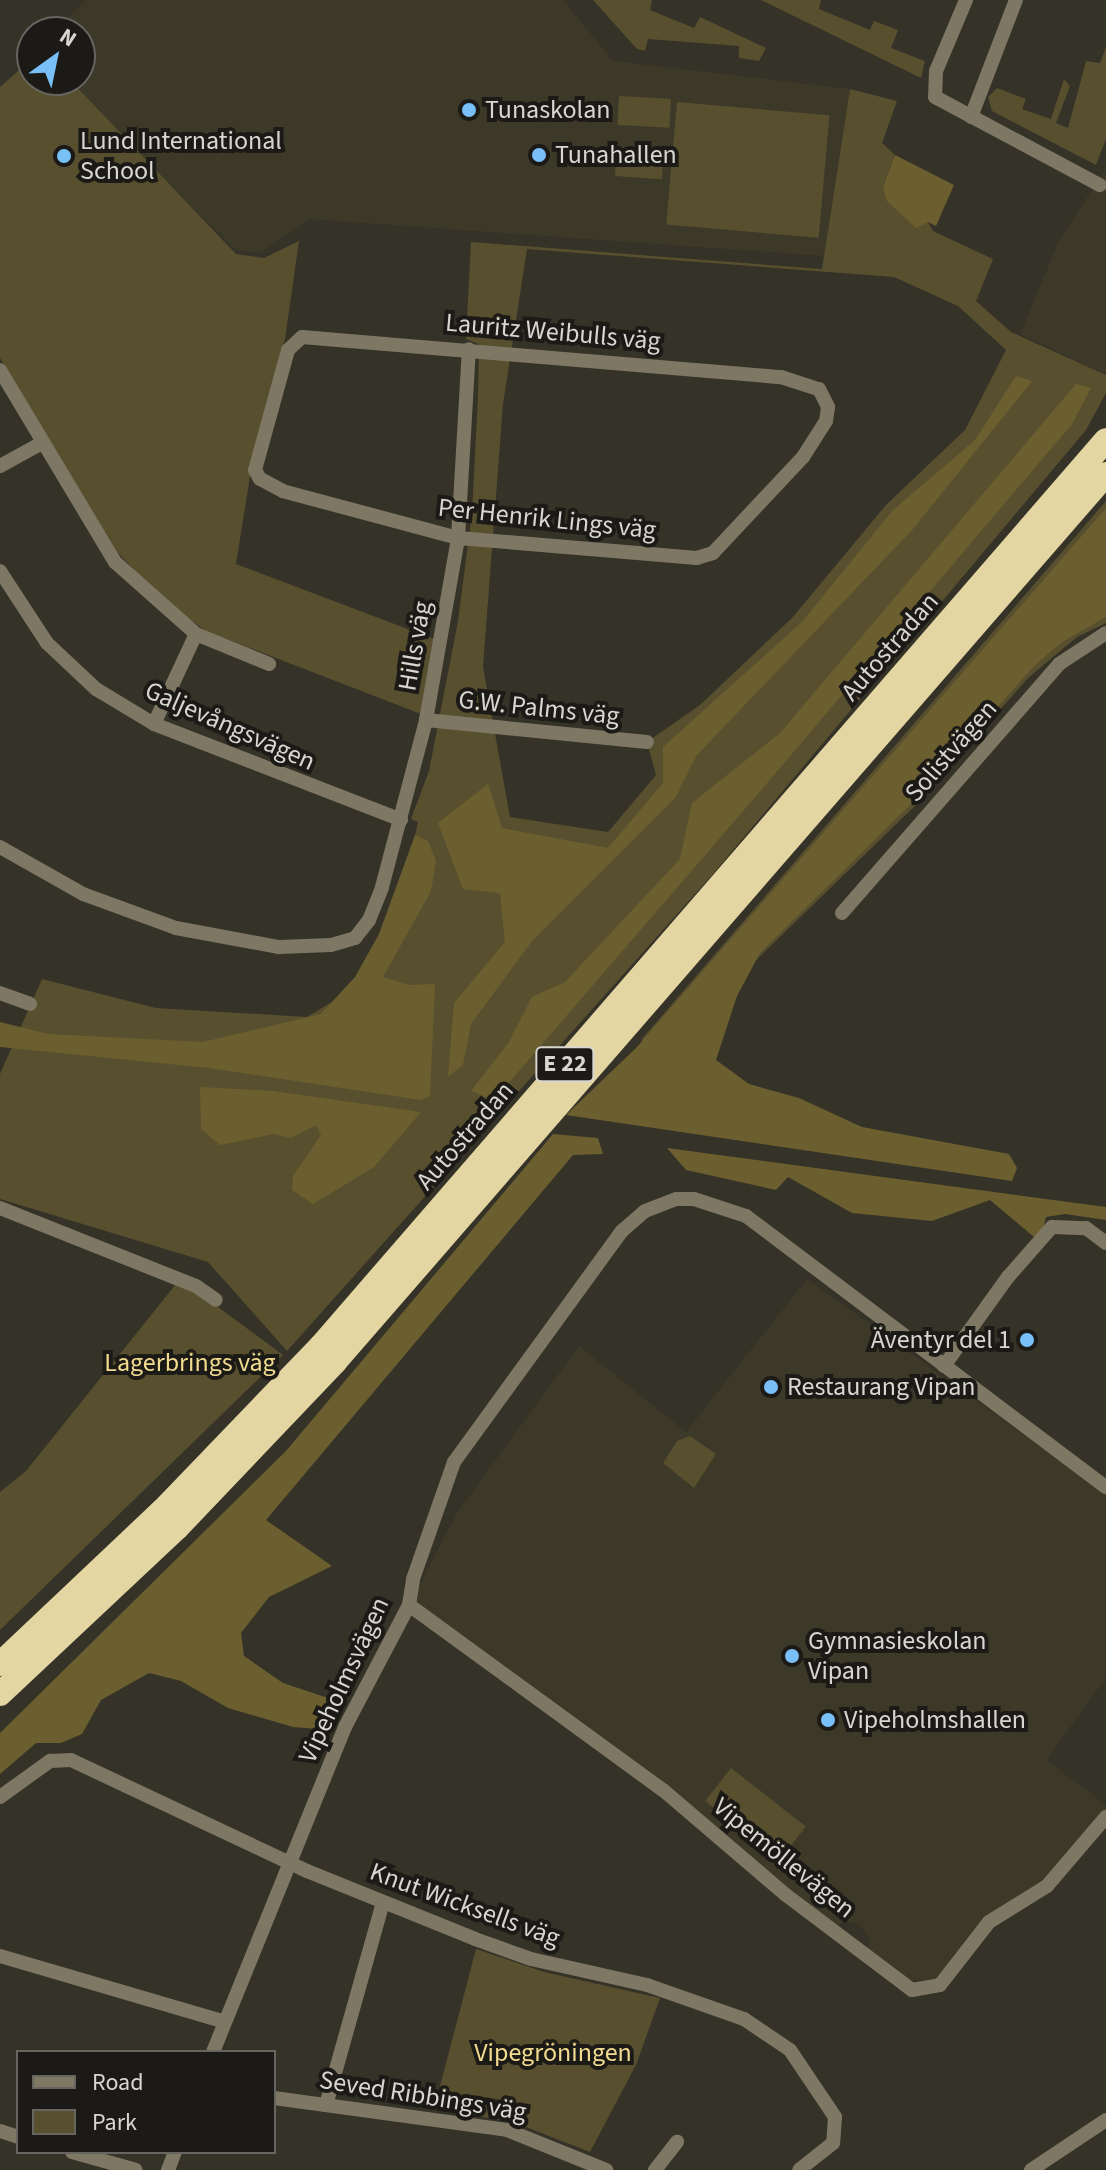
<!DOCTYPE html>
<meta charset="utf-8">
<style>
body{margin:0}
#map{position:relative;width:1106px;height:2170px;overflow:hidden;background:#353228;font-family:"Source Sans 3",sans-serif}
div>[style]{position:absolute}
.built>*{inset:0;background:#3d3928}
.green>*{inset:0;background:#584f2f;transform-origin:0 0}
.forest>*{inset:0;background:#6c5f2f}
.minor>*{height:14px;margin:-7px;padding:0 7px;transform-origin:7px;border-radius:7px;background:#7d7763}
.motorway>*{height:24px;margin:-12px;padding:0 12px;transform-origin:12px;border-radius:12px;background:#e4d6a2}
.dots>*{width:22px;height:22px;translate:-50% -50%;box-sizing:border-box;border:4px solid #1b1a16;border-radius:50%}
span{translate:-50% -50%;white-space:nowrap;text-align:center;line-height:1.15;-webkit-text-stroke:8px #1b1a16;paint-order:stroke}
.shield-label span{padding:2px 6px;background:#1b1a16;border:2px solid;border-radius:6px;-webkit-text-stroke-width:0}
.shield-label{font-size:24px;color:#d8d6d0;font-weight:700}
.poi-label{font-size:26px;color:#d8d6d0}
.left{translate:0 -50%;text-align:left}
.right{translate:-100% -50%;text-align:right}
.street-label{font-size:26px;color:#d8d6d0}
.park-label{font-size:26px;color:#f1db8f}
.legend{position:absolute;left:16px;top:2050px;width:260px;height:104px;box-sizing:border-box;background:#1b1a16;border:2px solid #676560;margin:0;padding:10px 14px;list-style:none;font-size:24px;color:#d8d6d0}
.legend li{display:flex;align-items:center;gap:16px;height:40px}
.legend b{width:40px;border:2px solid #676560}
.north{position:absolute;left:16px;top:16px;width:80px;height:80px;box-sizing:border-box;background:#1b1a16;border:2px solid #676560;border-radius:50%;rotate:33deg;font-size:22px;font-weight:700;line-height:32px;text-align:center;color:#d8d6d0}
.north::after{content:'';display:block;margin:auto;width:28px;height:36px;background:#79bff8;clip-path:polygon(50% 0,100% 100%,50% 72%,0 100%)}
</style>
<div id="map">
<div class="built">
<i style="clip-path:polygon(87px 0,563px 0,613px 61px,850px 89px,824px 256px,309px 219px,261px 253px,236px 250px,61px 80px,80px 80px,80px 32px,53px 32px)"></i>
<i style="clip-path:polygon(1106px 168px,1106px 375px,1020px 334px,1059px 241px)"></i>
<i style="clip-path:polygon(807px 1279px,1106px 1494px,1106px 1678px,1046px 1760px,1106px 1805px,1106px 1817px,1069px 1866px,1006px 1910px,947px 1979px,908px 1981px,865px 1954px,870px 1941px,860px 1924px,845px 1921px,832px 1929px,663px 1790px,409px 1605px,457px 1513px,579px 1346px,686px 1432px)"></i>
</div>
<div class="green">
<i style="clip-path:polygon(593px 0,652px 0,650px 10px,694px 28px,700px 17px,766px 48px,759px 61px,739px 58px,739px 46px,648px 39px,645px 51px,637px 49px)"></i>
<i style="clip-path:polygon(761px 0,821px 0,819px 9px,870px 30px,874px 21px,898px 30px,891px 48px,925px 61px,921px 78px)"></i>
<i style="clip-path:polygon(1106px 47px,1106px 139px,1096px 165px,992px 111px,988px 97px,997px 88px,1026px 99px,1022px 109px,1051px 119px,1064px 79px,1070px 86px,1056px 123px,1068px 128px,1086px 61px,1100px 63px)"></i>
<i style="clip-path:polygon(32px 59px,32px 80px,70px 80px,236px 254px,264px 258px,299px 241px,285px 339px,251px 470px,236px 564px,434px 639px,421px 714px,206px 631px,164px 601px,118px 553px,59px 457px,0 358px,0 87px)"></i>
<i style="clip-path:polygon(evenodd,850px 89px,897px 101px,882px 143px,895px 155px,883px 187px,886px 200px,928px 222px,933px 231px,993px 259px,976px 301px,1011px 332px,1106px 375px,1106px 393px,1086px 430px,713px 874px,287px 1351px,208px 1262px,0 1199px,0 1074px,42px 979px,156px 1008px,307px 1017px,365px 982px,414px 840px,418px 822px,411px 819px,429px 771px,458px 621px,472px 513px,478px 396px,479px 344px,466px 339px,471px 242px,822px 269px,850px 89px,527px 249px,894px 277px,958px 306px,1006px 350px,965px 430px,886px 505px,792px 618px,700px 705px,647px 742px,656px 775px,608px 832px,510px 817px,483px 667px,503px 404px,527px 249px)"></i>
<i style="left:619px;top:96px;width:52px;height:29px;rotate:3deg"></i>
<i style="left:677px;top:102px;width:153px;height:123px;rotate:5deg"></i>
<i style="left:617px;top:147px;width:47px;height:29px;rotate:4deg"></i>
<i style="clip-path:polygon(1106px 501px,1106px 623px,1077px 637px,1028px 678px,918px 803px,754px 962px,674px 1063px,641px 1040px)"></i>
<i style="clip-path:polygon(180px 1279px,283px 1355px,0 1630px,0 1492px,26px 1471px)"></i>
<i style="clip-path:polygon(690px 1436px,716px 1454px,694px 1488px,663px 1463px,677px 1441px)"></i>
<i style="left:731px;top:1768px;width:95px;height:42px;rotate:38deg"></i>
<i style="clip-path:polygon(476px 1949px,544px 1972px,660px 1998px,636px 2065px,590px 2152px,513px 2122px,434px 2109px)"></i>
</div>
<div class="forest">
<i style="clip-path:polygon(895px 155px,954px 185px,936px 226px,928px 222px,916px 228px,886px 200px,883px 187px)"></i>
<i style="clip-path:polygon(1016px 376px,1032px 381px,913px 529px,696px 756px,675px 798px,532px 941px,471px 1024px,463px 1065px,448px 1077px,454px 1003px,505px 942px,500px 893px,463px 889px,438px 823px,488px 784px,502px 828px,608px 848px,663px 783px,663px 747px,802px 622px,893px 510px,975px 440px)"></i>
<i style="clip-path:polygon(1076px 384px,1091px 388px,1072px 424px,768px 782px,494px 1100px,471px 1091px,509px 1042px,532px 997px,565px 982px,680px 859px,692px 803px,780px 733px)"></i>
<i style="clip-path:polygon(1106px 508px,1106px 617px,1062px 642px,1034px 666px,916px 799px,760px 953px,737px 996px,716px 1060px,749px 1084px,799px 1098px,862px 1127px,1009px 1154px,1017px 1168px,1012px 1181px,566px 1115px,636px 1048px)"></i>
<i style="clip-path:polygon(415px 835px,428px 841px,436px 861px,431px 891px,383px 977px,409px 985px,435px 984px,430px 1096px,421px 1100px,209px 1068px,0 1047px,0 1022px,48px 1034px,203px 1042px,321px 1014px,355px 977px,379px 934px)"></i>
<i style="clip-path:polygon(200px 1087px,273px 1091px,421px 1112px,374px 1167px,313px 1204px,292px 1190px,293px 1176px,321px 1135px,316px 1125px,291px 1138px,274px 1134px,220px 1145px,201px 1129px)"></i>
<i style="clip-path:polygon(553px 1134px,598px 1138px,603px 1154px,573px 1155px,266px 1520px,332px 1566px,269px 1597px,241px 1633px,244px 1656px,283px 1683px,328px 1698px,333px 1713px,317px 1729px,293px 1727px,228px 1708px,181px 1681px,149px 1673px,101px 1700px,82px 1734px,61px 1743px,36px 1743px,0 1774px,0 1733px,286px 1451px)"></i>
<i style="clip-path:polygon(667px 1148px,1106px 1207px,1106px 1220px,1065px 1214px,1046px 1217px,1040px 1242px,990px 1200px,932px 1221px,852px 1213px,788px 1177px,776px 1190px,686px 1170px)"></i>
</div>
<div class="minor">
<i style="left:966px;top:0;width:77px;rotate:112.9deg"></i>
<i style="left:936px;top:71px;width:26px;rotate:92deg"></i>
<i style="left:935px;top:97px;width:187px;rotate:28.1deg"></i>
<i style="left:971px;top:117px;width:125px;rotate:-69deg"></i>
<i style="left:302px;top:337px;width:481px;rotate:4.8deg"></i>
<i style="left:781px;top:377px;width:40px;rotate:18deg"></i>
<i style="left:819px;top:389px;width:20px;rotate:63deg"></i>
<i style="left:828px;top:407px;width:14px;rotate:98deg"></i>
<i style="left:826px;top:421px;width:43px;rotate:122.6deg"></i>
<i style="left:803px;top:457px;width:132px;rotate:133.2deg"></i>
<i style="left:713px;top:553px;width:17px;rotate:163deg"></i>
<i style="left:697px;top:558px;width:240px;rotate:-175.2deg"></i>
<i style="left:458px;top:538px;width:181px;rotate:-165deg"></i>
<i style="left:283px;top:491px;width:26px;rotate:-152deg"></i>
<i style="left:260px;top:479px;width:10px;rotate:-119deg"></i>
<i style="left:255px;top:470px;width:124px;rotate:-74.6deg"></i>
<i style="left:288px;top:350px;width:19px;rotate:-43deg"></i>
<i style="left:0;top:370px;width:224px;rotate:59.1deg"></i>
<i style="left:115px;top:562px;width:108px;rotate:41.6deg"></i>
<i style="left:196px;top:634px;width:79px;rotate:22.3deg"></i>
<i style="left:0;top:466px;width:48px;rotate:-28.7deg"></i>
<i style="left:0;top:571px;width:86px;rotate:56.9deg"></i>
<i style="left:47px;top:643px;width:67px;rotate:43.2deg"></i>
<i style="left:96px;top:689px;width:68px;rotate:31.1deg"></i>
<i style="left:154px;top:724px;width:265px;rotate:21.2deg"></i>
<i style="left:426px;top:720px;width:222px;rotate:5.7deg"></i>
<i style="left:154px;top:724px;width:99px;rotate:-65deg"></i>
<i style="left:0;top:847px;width:95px;rotate:29.5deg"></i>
<i style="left:83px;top:894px;width:99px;rotate:20.1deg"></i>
<i style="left:176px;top:928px;width:105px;rotate:10.5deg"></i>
<i style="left:279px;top:947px;width:52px;rotate:-2.2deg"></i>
<i style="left:331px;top:945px;width:25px;rotate:-16deg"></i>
<i style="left:355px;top:938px;width:23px;rotate:-52deg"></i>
<i style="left:369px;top:920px;width:35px;rotate:-68deg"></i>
<i style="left:382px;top:887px;width:173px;rotate:-75.2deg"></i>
<i style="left:426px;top:720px;width:185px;rotate:-80deg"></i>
<i style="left:458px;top:538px;width:189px;rotate:-86.7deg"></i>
<i style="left:842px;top:913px;width:330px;rotate:-48.9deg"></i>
<i style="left:1059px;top:664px;width:56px;rotate:-33.4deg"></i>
<i style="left:0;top:993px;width:32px;rotate:20deg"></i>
<i style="left:0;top:1208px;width:211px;rotate:21.7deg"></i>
<i style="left:196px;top:1286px;width:24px;rotate:35deg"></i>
<i style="left:944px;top:1366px;width:110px;rotate:-54.3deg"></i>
<i style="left:1008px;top:1277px;width:67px;rotate:-48.7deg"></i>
<i style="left:1052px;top:1227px;width:34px;rotate:2deg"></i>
<i style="left:1086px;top:1228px;width:25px;rotate:37deg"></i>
<i style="left:409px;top:1605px;width:314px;rotate:36.1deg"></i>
<i style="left:663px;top:1790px;width:162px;rotate:40.5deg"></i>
<i style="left:786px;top:1895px;width:158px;rotate:37deg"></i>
<i style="left:912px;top:1990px;width:28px;rotate:-10deg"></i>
<i style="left:940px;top:1985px;width:80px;rotate:-52.1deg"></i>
<i style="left:989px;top:1922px;width:68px;rotate:-31.8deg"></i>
<i style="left:1047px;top:1886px;width:91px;rotate:-49.5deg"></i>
<i style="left:0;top:1797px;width:62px;rotate:-35.8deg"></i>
<i style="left:50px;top:1761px;width:21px;rotate:-3deg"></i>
<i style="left:71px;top:1760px;width:261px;rotate:25.2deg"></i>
<i style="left:307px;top:1871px;width:181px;rotate:22deg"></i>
<i style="left:475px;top:1939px;width:59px;rotate:19.7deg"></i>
<i style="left:531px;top:1959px;width:119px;rotate:12.6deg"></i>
<i style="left:647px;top:1985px;width:103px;rotate:19.3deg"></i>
<i style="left:744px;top:2019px;width:55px;rotate:34deg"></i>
<i style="left:790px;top:2050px;width:81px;rotate:56.1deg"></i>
<i style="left:835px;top:2117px;width:26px;rotate:94deg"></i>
<i style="left:833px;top:2143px;width:43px;rotate:141.5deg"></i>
<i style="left:0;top:1956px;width:234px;rotate:16.3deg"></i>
<i style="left:213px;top:2052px;width:351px;rotate:-67.9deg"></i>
<i style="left:345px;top:1727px;width:138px;rotate:-62.3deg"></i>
<i style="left:409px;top:1605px;width:26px;rotate:-81deg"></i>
<i style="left:413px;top:1579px;width:124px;rotate:-70.7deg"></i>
<i style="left:454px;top:1462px;width:286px;rotate:-54deg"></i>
<i style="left:622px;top:1231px;width:30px;rotate:-41deg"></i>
<i style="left:645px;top:1211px;width:34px;rotate:-21deg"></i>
<i style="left:677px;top:1199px;width:17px"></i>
<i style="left:694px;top:1199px;width:55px;rotate:18.1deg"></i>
<i style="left:746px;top:1216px;width:451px;rotate:37deg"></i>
<i style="left:274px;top:2098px;width:235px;rotate:7.8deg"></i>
<i style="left:507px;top:2130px;width:107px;rotate:22deg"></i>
<i style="left:326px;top:2105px;width:211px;rotate:-74.3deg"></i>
<i style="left:0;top:2131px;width:19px;rotate:18deg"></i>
<i style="left:72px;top:2152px;width:66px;rotate:15.7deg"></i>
<i style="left:168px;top:2170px;width:19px;rotate:-69deg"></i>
<i style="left:655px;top:2170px;width:36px;rotate:-52deg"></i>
<i style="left:1031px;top:2170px;width:90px;rotate:-33.7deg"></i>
</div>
<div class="motorway">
<i style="left:0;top:1664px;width:223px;rotate:-43.4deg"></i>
<i style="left:162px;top:1511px;width:228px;rotate:-46.1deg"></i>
<i style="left:320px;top:1347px;width:1200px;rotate:-49.09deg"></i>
<i style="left:0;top:1694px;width:243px;rotate:-43.2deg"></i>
<i style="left:177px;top:1528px;width:229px;rotate:-46.4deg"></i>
<i style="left:335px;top:1362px;width:1176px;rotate:-49.03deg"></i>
</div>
<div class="dots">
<i style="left:469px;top:110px;background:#79bff8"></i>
<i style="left:539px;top:155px;background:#79bff8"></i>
<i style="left:64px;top:156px;background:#79bff8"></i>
<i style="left:1027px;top:1340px;background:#79bff8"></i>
<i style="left:771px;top:1387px;background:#79bff8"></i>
<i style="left:792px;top:1656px;background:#79bff8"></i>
<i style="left:828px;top:1720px;background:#79bff8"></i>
</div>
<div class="shield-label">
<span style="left:565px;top:1064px">E 22</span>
</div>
<div class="poi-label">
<span class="left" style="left:485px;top:110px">Tunaskolan</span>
<span class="left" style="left:80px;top:156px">Lund International<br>School</span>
<span class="left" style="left:555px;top:155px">Tunahallen</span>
<span class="right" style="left:1011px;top:1340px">Äventyr del 1</span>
<span class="left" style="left:787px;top:1387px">Restaurang Vipan</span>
<span class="left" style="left:808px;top:1656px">Gymnasieskolan<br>Vipan</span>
<span class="left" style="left:844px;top:1720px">Vipeholmshallen</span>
</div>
<div class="street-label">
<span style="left:553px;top:332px;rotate:5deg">Lauritz Weibulls väg</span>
<span style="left:547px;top:519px;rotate:6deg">Per Henrik Lings väg</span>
<span style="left:415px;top:646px;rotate:-80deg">Hills väg</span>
<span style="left:890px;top:647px;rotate:-49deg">Autostradan</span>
<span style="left:539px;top:708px;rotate:6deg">G.W. Palms väg</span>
<span style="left:230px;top:726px;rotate:24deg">Galjevångsvägen</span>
<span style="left:951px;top:751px;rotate:-49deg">Solistvägen</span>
<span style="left:465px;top:1136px;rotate:-49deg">Autostradan</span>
<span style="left:344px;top:1680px;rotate:-65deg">Vipeholmsvägen</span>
<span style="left:784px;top:1858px;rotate:39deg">Vipemöllevägen</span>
<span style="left:465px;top:1905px;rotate:20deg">Knut Wicksells väg</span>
<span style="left:423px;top:2096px;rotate:9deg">Seved Ribbings väg</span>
</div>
<div class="park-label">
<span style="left:190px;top:1363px">Lagerbrings väg</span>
<span style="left:553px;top:2053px">Vipegröningen</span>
</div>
<ul class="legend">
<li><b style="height:10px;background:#7d7763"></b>Road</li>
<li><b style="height:22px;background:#584f2f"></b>Park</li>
</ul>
<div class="north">N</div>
</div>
